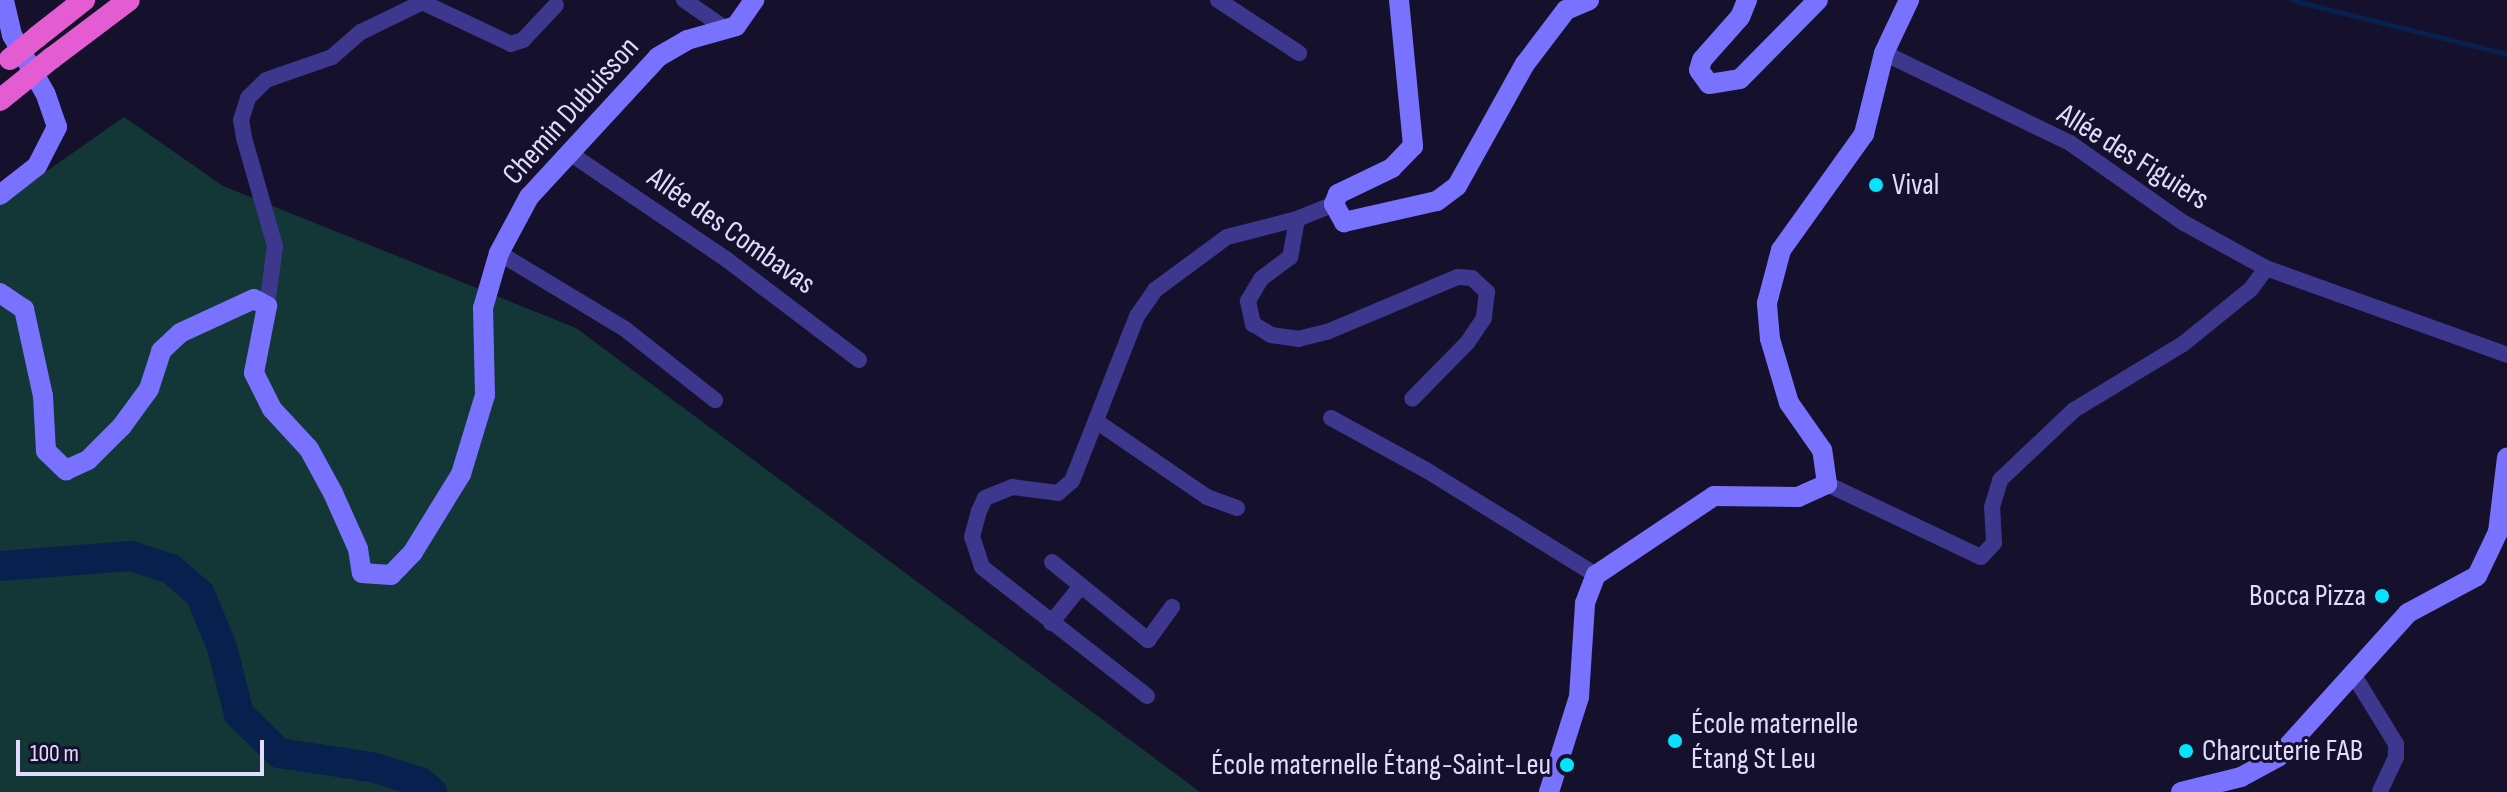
<!DOCTYPE html>
<meta charset="utf-8">
<style>
body{margin:0}
#map{position:relative;width:2507px;height:792px;overflow:hidden;background:#15102c;font-family:"Sofia Sans Condensed",sans-serif}
div>[style]{position:absolute}
.green>*{inset:0;background:#123736}
.stream>*{height:5px;margin:-2.5px;padding:0 2.5px;transform-origin:2.5px;border-radius:2.5px;background:#08204d}
.river>*{height:30px;margin:-15px;padding:0 15px;transform-origin:15px;border-radius:15px;background:#08204d}
.minor>*{height:16px;margin:-8px;padding:0 8px;transform-origin:8px;border-radius:8px;background:#3d388e}
.secondary>*{height:20px;margin:-10px;padding:0 10px;transform-origin:10px;border-radius:10px;background:#7872ff}
.trunk>*{height:22px;margin:-11px;padding:0 11px;transform-origin:11px;border-radius:11px;background:#e35cd2}
.trunk-bridge>*{height:22px;margin:-11px;padding:0 11px;transform-origin:11px;border-radius:11px;background:#e35cd2}
.dots>*{width:22px;height:22px;translate:-50% -50%;box-sizing:border-box;border:4px solid #15102c;border-radius:50%}
span{translate:-50% -50%;white-space:nowrap;text-align:center;line-height:1.15;-webkit-text-stroke:6px #15102c;paint-order:stroke}
.street-label{font-size:30px;color:#e0dbff}
.poi-label{font-size:30px;color:#e0dbff}
.left{translate:0 -50%;text-align:left}
.right{translate:-100% -50%;text-align:right}
.scale{position:absolute;left:16px;top:740px;width:248px;height:36px;box-sizing:border-box;border:4px solid #e0dbff;border-top:0;padding-left:10px;font-size:24px;line-height:28px;white-space:nowrap;color:#e0dbff;-webkit-text-stroke:6px #15102c;paint-order:stroke}
</style>
<div id="map">
<div class="green">
<i style="clip-path:polygon(124px 117px,223px 186px,576px 328px,1200px 792px,0 792px,0 204px)"></i>
</div>
<div class="stream">
<i style="left:2292px;top:0;width:222px;rotate:14.1deg"></i>
</div>
<div class="river">
<i style="left:0;top:566px;width:131px;rotate:-4.4deg"></i>
<i style="left:131px;top:556px;width:42px;rotate:18deg"></i>
<i style="left:171px;top:569px;width:38px;rotate:41deg"></i>
<i style="left:200px;top:594px;width:57px;rotate:67.5deg"></i>
<i style="left:222px;top:647px;width:69px;rotate:75.8deg"></i>
<i style="left:239px;top:714px;width:56px;rotate:44.3deg"></i>
<i style="left:279px;top:753px;width:94px;rotate:8.6deg"></i>
<i style="left:372px;top:767px;width:50px;rotate:17.4deg"></i>
<i style="left:420px;top:782px;width:16px;rotate:40deg"></i>
</div>
<div class="minor">
<i style="left:684px;top:0;width:47px;rotate:34.7deg"></i>
<i style="left:1218px;top:0;width:97px;rotate:33.2deg"></i>
<i style="left:424px;top:3px;width:96px;rotate:25.2deg"></i>
<i style="left:511px;top:44px;width:13px;rotate:-18deg"></i>
<i style="left:523px;top:40px;width:48px;rotate:-46.7deg"></i>
<i style="left:1884px;top:53px;width:207px;rotate:25.8deg"></i>
<i style="left:2070px;top:143px;width:139px;rotate:35.1deg"></i>
<i style="left:2184px;top:223px;width:94px;rotate:28.8deg"></i>
<i style="left:568px;top:152px;width:191px;rotate:34.1deg"></i>
<i style="left:726px;top:259px;width:167px;rotate:37.2deg"></i>
<i style="left:1297px;top:219px;width:39px;rotate:100deg"></i>
<i style="left:1290px;top:257px;width:36px;rotate:143deg"></i>
<i style="left:1261px;top:279px;width:26px;rotate:121deg"></i>
<i style="left:1248px;top:301px;width:24px;rotate:78deg"></i>
<i style="left:1253px;top:324px;width:21px;rotate:31deg"></i>
<i style="left:1271px;top:335px;width:27px;rotate:8deg"></i>
<i style="left:1298px;top:339px;width:30px;rotate:-14deg"></i>
<i style="left:1327px;top:332px;width:142px;rotate:-22.8deg"></i>
<i style="left:1458px;top:277px;width:14px;rotate:4deg"></i>
<i style="left:1472px;top:278px;width:21px;rotate:43deg"></i>
<i style="left:1487px;top:292px;width:26px;rotate:97deg"></i>
<i style="left:1484px;top:318px;width:30px;rotate:124deg"></i>
<i style="left:1467px;top:343px;width:78px;rotate:134.5deg"></i>
<i style="left:499px;top:253px;width:147px;rotate:31.1deg"></i>
<i style="left:625px;top:329px;width:115px;rotate:38.3deg"></i>
<i style="left:267px;top:306px;width:61px;rotate:-82.4deg"></i>
<i style="left:275px;top:246px;width:112px;rotate:-106deg"></i>
<i style="left:244px;top:138px;width:18px;rotate:-99deg"></i>
<i style="left:241px;top:120px;width:23px;rotate:-72deg"></i>
<i style="left:248px;top:98px;width:25px;rotate:-45deg"></i>
<i style="left:266px;top:80px;width:70px;rotate:-19.2deg"></i>
<i style="left:332px;top:57px;width:38px;rotate:-41deg"></i>
<i style="left:361px;top:32px;width:73px;rotate:-25.9deg"></i>
<i style="left:1331px;top:418px;width:108px;rotate:28.7deg"></i>
<i style="left:1426px;top:470px;width:200px;rotate:31.7deg"></i>
<i style="left:1096px;top:421px;width:135px;rotate:34.4deg"></i>
<i style="left:1207px;top:497px;width:32px;rotate:20deg"></i>
<i style="left:1827px;top:484px;width:170px;rotate:25.4deg"></i>
<i style="left:1981px;top:557px;width:19px;rotate:-47deg"></i>
<i style="left:1994px;top:543px;width:36px;rotate:-93deg"></i>
<i style="left:1992px;top:507px;width:28px;rotate:-73deg"></i>
<i style="left:2000px;top:480px;width:102px;rotate:-43.4deg"></i>
<i style="left:2074px;top:410px;width:127px;rotate:-31.2deg"></i>
<i style="left:2183px;top:344px;width:87px;rotate:-39deg"></i>
<i style="left:2251px;top:289px;width:26px;rotate:-54deg"></i>
<i style="left:2266px;top:268px;width:256px;rotate:19.8deg"></i>
<i style="left:1052px;top:562px;width:124px;rotate:39.1deg"></i>
<i style="left:1148px;top:640px;width:41px;rotate:-54deg"></i>
<i style="left:1051px;top:623px;width:48px;rotate:-51deg"></i>
<i style="left:2353px;top:674px;width:82px;rotate:58.4deg"></i>
<i style="left:2396px;top:744px;width:13px;rotate:90deg"></i>
<i style="left:2396px;top:757px;width:38px;rotate:115deg"></i>
<i style="left:1147px;top:696px;width:209px;rotate:-142deg"></i>
<i style="left:982px;top:567px;width:32px;rotate:-108deg"></i>
<i style="left:972px;top:537px;width:27px;rotate:-75deg"></i>
<i style="left:979px;top:511px;width:14px;rotate:-65deg"></i>
<i style="left:985px;top:498px;width:29px;rotate:-22deg"></i>
<i style="left:1012px;top:487px;width:46px;rotate:7.4deg"></i>
<i style="left:1058px;top:493px;width:18px;rotate:-41deg"></i>
<i style="left:1072px;top:481px;width:177px;rotate:-68.5deg"></i>
<i style="left:1137px;top:316px;width:32px;rotate:-55deg"></i>
<i style="left:1155px;top:290px;width:89px;rotate:-36.4deg"></i>
<i style="left:1227px;top:237px;width:72px;rotate:-14.4deg"></i>
<i style="left:1297px;top:219px;width:40px;rotate:-22deg"></i>
</div>
<div class="secondary">
<i style="left:1399px;top:0;width:147px;rotate:84.5deg"></i>
<i style="left:1413px;top:146px;width:30px;rotate:134deg"></i>
<i style="left:1392px;top:168px;width:60px;rotate:154.3deg"></i>
<i style="left:1338px;top:194px;width:11px;rotate:112deg"></i>
<i style="left:1334px;top:204px;width:21px;rotate:61deg"></i>
<i style="left:1344px;top:222px;width:95px;rotate:-12.7deg"></i>
<i style="left:1437px;top:201px;width:25px;rotate:-37deg"></i>
<i style="left:1457px;top:186px;width:140px;rotate:-60.9deg"></i>
<i style="left:1525px;top:64px;width:68px;rotate:-52.8deg"></i>
<i style="left:1566px;top:10px;width:25px;rotate:-23deg"></i>
<i style="left:1747px;top:0;width:18px;rotate:112deg"></i>
<i style="left:1740px;top:17px;width:57px;rotate:131.5deg"></i>
<i style="left:1702px;top:60px;width:10px;rotate:107deg"></i>
<i style="left:1699px;top:70px;width:17px;rotate:54deg"></i>
<i style="left:1709px;top:84px;width:31px;rotate:-9deg"></i>
<i style="left:1740px;top:79px;width:111px;rotate:-45.4deg"></i>
<i style="left:0;top:195px;width:47px;rotate:-38.1deg"></i>
<i style="left:37px;top:166px;width:44px;rotate:-62.9deg"></i>
<i style="left:57px;top:127px;width:36px;rotate:-109deg"></i>
<i style="left:45px;top:93px;width:67px;rotate:-119.6deg"></i>
<i style="left:12px;top:35px;width:36px;rotate:-103deg"></i>
<i style="left:0;top:293px;width:29px;rotate:34deg"></i>
<i style="left:24px;top:309px;width:89px;rotate:77.7deg"></i>
<i style="left:43px;top:396px;width:55px;rotate:86.9deg"></i>
<i style="left:46px;top:451px;width:28px;rotate:44deg"></i>
<i style="left:66px;top:470px;width:24px;rotate:-24deg"></i>
<i style="left:88px;top:460px;width:48px;rotate:-45deg"></i>
<i style="left:122px;top:426px;width:46px;rotate:-53.9deg"></i>
<i style="left:149px;top:389px;width:40px;rotate:-72deg"></i>
<i style="left:161px;top:351px;width:26px;rotate:-43deg"></i>
<i style="left:180px;top:333px;width:81px;rotate:-24.7deg"></i>
<i style="left:254px;top:299px;width:15px;rotate:28deg"></i>
<i style="left:267px;top:306px;width:68px;rotate:101deg"></i>
<i style="left:254px;top:373px;width:40px;rotate:63.4deg"></i>
<i style="left:272px;top:409px;width:54px;rotate:47.2deg"></i>
<i style="left:309px;top:449px;width:50px;rotate:61.4deg"></i>
<i style="left:333px;top:493px;width:61px;rotate:65.9deg"></i>
<i style="left:358px;top:549px;width:24px;rotate:81deg"></i>
<i style="left:362px;top:573px;width:29px;rotate:4deg"></i>
<i style="left:391px;top:575px;width:32px;rotate:-46deg"></i>
<i style="left:413px;top:552px;width:92px;rotate:-58.4deg"></i>
<i style="left:461px;top:474px;width:83px;rotate:-73.1deg"></i>
<i style="left:485px;top:395px;width:87px;rotate:-91.3deg"></i>
<i style="left:483px;top:308px;width:57px;rotate:-73.8deg"></i>
<i style="left:499px;top:253px;width:64px;rotate:-61.8deg"></i>
<i style="left:529px;top:197px;width:190px;rotate:-47.3deg"></i>
<i style="left:658px;top:57px;width:34px;rotate:-30deg"></i>
<i style="left:687px;top:40px;width:51px;rotate:-15.9deg"></i>
<i style="left:736px;top:26px;width:32px;rotate:-55deg"></i>
<i style="left:1549px;top:792px;width:100px;rotate:-72.5deg"></i>
<i style="left:1579px;top:697px;width:94px;rotate:-86.3deg"></i>
<i style="left:1585px;top:603px;width:30px;rotate:-69deg"></i>
<i style="left:1596px;top:575px;width:142px;rotate:-33.8deg"></i>
<i style="left:1714px;top:496px;width:84px;rotate:0.7deg"></i>
<i style="left:1798px;top:497px;width:32px;rotate:-24deg"></i>
<i style="left:1827px;top:484px;width:34px;rotate:-98deg"></i>
<i style="left:1822px;top:450px;width:57px;rotate:-125.1deg"></i>
<i style="left:1789px;top:403px;width:67px;rotate:-106.5deg"></i>
<i style="left:1770px;top:339px;width:36px;rotate:-95deg"></i>
<i style="left:1767px;top:303px;width:55px;rotate:-75.2deg"></i>
<i style="left:1781px;top:250px;width:143px;rotate:-54.4deg"></i>
<i style="left:1864px;top:134px;width:83px;rotate:-76.1deg"></i>
<i style="left:1884px;top:53px;width:59px;rotate:-64.7deg"></i>
<i style="left:2181px;top:792px;width:62px;rotate:-14deg"></i>
<i style="left:2241px;top:777px;width:42px;rotate:-28.4deg"></i>
<i style="left:2278px;top:757px;width:194px;rotate:-47.9deg"></i>
<i style="left:2408px;top:613px;width:78px;rotate:-28.2deg"></i>
<i style="left:2477px;top:576px;width:49px;rotate:-64.5deg"></i>
<i style="left:2498px;top:532px;width:75px;rotate:-83.1deg"></i>
</div>
<div class="trunk">
<i style="left:37px;top:37px;width:60px;rotate:-38.2deg"></i>
<i style="left:52px;top:58px;width:96px;rotate:-37deg"></i>
<i style="left:0;top:100px;width:35px;rotate:-39deg"></i>
</div>
<div class="trunk-bridge">
<i style="left:10px;top:59px;width:35px;rotate:-39deg"></i>
<i style="left:27px;top:78px;width:32px;rotate:-39deg"></i>
</div>
<div class="dots">
<i style="left:1876px;top:185px;background:#07e2ff"></i>
<i style="left:2382px;top:596px;background:#07e2ff"></i>
<i style="left:1675px;top:741px;background:#07e2ff"></i>
<i style="left:2186px;top:751px;background:#07e2ff"></i>
<i style="left:1567px;top:765px;background:#07e2ff"></i>
</div>
<div class="street-label">
<span style="left:571px;top:111px;rotate:-48deg">Chemin Dubuisson</span>
<span style="left:2133px;top:157px;rotate:32deg">Allée des Figuiers</span>
<span style="left:731px;top:231px;rotate:35deg">Allée des Combavas</span>
</div>
<div class="poi-label">
<span class="left" style="left:1892px;top:185px">Vival</span>
<span class="right" style="left:2366px;top:596px">Bocca Pizza</span>
<span class="left" style="left:1691px;top:741px">École maternelle<br>Étang St Leu</span>
<span class="left" style="left:2202px;top:751px">Charcuterie FAB</span>
<span class="right" style="left:1551px;top:765px">École maternelle Étang-Saint-Leu</span>
</div>
<div class="scale">100 m</div>
</div>
